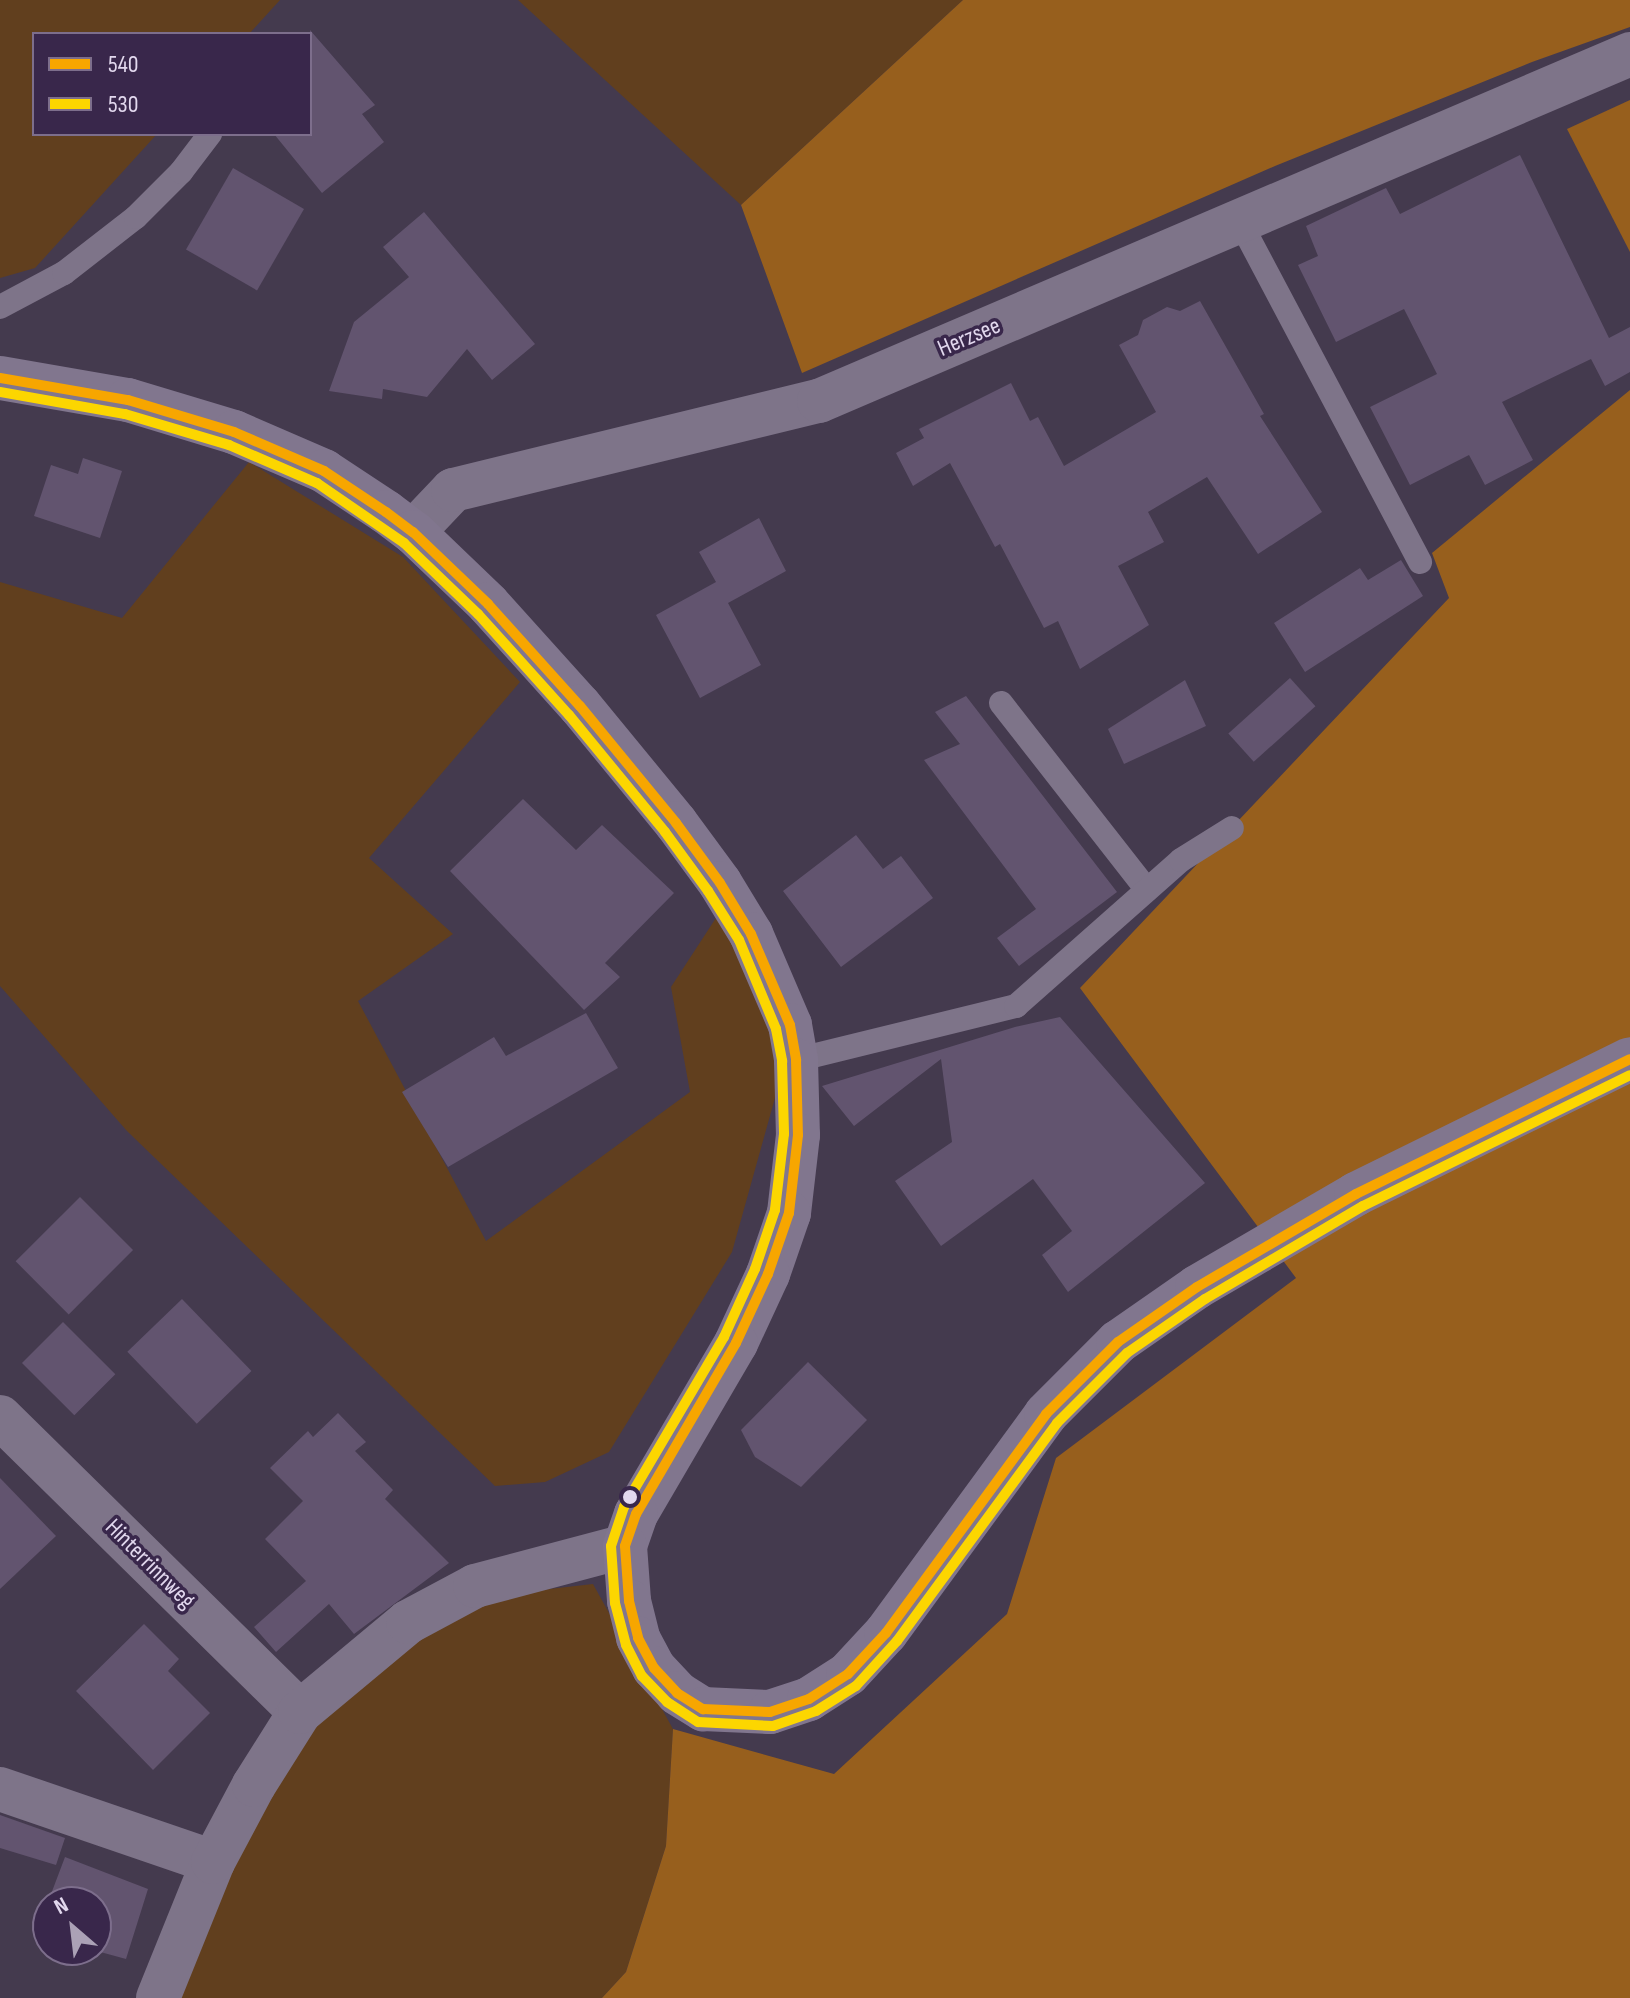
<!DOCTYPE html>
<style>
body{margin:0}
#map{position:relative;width:1630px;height:1998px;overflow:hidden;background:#443a4e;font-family:"Sofia Sans Condensed",sans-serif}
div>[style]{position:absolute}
.green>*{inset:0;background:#613f1e}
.forest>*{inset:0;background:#975f1d}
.building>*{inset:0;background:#62546f;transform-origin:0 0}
.service>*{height:24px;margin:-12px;padding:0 12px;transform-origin:12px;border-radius:12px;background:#7e7489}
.minor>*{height:44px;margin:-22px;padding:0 22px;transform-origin:22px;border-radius:22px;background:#7e7489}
.secondary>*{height:44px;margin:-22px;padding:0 22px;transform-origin:22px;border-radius:22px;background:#81768e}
.bus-1>*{height:10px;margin:-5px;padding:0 5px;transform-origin:5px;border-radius:5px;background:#f7a600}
.bus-2>*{height:10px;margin:-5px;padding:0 5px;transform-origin:5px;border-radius:5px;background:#fcd600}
.dots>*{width:22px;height:22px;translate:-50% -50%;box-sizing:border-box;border:4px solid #39274b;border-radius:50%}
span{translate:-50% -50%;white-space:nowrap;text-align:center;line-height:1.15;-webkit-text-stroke:7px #39274b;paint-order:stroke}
.street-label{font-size:24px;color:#e2d8ee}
.legend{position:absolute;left:32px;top:32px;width:280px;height:104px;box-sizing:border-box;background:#39274b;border:2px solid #7d6e8c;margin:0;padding:10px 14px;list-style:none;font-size:24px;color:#e2d8ee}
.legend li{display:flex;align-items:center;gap:16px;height:40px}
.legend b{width:40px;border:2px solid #7d6e8c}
.north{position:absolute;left:32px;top:1886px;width:80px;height:80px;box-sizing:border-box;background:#39274b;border:2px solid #7d6e8c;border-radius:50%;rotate:332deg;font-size:22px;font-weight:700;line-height:32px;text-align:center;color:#e2d8ee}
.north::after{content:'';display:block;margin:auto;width:28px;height:36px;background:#aba1b6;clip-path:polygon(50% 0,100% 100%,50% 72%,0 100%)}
</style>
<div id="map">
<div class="green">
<i style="clip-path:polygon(0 0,280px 0,249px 34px,34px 34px,34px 134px,157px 134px,35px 268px,0 278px)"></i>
<i style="clip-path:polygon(518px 0,963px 0,741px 205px)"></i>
<i style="clip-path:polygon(249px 462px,403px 557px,520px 682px,369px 858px,453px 934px,358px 1001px,486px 1241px,690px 1092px,671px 987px,740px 881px,777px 968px,778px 1087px,732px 1252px,609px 1452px,545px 1482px,495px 1486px,127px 1131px,0 986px,0 582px,122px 618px)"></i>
<i style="clip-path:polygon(593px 1584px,673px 1729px,666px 1846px,626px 1972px,602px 1998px,158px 1998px,300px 1712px,489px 1596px)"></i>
</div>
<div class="forest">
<i style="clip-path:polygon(963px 0,1630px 0,1630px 27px,1532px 62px,1275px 166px,802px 373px,741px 205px)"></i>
<i style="clip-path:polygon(1630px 100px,1630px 252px,1567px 129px)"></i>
<i style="clip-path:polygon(1630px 390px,1630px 1998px,602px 1998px,626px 1972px,666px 1846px,673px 1729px,834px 1774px,1007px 1614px,1056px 1458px,1296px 1278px,1080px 988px,1449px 598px,1432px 553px)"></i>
</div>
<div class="building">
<i style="clip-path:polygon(310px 30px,375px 105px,362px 114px,384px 142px,322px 193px,274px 134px,310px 134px)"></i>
<i style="clip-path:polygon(1520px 155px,1609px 338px,1630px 327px,1630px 372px,1605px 386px,1591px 359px,1502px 402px,1533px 460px,1485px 485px,1469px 455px,1410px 485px,1370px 407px,1437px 374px,1404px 309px,1336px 342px,1298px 265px,1318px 256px,1306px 226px,1386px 188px,1400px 214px)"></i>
<i style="left:233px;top:168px;width:82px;height:94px;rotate:30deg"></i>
<i style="clip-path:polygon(424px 212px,535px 344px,492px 380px,467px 349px,427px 397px,383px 389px,382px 399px,329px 391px,354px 322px,409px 277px,383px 247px)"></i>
<i style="clip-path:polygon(1200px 301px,1264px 414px,1260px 416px,1322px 512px,1258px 554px,1207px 477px,1148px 512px,1164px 542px,1118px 566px,1149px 625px,1080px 669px,1058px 621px,1044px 628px,1000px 544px,995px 547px,950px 463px,913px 486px,896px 453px,924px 438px,919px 429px,1011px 383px,1030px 421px,1038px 417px,1064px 466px,1156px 412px,1119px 345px,1138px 335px,1143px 320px,1167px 307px,1180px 311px)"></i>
<i style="clip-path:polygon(83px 458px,122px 471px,100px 538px,34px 516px,51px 465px,78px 474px)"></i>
<i style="clip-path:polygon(759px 518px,786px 571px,728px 603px,761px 665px,700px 698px,656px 615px,716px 582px,699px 552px)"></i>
<i style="clip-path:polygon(1401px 560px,1423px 596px,1305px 672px,1274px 623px,1360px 568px,1368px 580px)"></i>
<i style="left:1290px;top:678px;width:38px;height:83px;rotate:48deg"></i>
<i style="clip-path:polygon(1185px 680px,1206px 726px,1124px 764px,1108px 729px)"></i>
<i style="clip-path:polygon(966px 696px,1117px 892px,1019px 966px,997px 938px,1036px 909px,924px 760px,960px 744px,935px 712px)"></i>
<i style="clip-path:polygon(523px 799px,576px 850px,602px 825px,674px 893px,605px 963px,620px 977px,584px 1010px,450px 871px)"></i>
<i style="clip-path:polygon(856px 835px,883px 869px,901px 856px,933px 898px,841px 967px,783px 891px)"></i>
<i style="clip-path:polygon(586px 1013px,618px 1068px,448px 1167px,402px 1092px,494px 1037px,506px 1056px)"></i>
<i style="clip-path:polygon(1060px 1017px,1205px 1183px,1068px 1292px,1042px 1255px,1072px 1231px,1033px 1179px,941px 1246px,895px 1181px,952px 1142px,941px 1059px,854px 1126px,822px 1086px,1015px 1027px)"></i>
<i style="left:80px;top:1197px;width:75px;height:91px;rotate:45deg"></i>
<i style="left:182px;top:1299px;width:100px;height:76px;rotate:46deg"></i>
<i style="left:63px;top:1322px;width:74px;height:58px;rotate:45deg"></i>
<i style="clip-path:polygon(808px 1362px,867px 1420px,801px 1487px,755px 1457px,741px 1430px)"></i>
<i style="clip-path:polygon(338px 1413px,366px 1442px,355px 1451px,393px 1490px,385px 1499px,449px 1563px,354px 1634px,329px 1604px,276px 1652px,254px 1627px,306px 1581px,265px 1539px,303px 1501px,270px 1468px,308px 1431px,313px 1437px)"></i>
<i style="clip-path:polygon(0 1478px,56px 1536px,0 1589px)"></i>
<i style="clip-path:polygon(144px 1624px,179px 1659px,168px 1671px,210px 1713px,153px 1770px,76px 1691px)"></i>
<i style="clip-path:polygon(0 1815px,65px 1838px,56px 1865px,0 1848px)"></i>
<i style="clip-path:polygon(65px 1857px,148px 1889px,126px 1959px,93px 1950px,96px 1950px,96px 1902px,48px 1902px)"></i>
<i style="clip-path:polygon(48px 1903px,48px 1937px,36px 1934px)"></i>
</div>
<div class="service">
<i style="left:1239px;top:220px;width:387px;rotate:62.1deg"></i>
<i style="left:0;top:307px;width:72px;rotate:-28deg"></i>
<i style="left:64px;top:273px;width:91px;rotate:-37.9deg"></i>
<i style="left:136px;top:217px;width:64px;rotate:-45deg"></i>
<i style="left:181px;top:172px;width:48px;rotate:-52.7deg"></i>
<i style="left:1001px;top:703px;width:237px;rotate:52deg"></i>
<i style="left:796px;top:1060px;width:227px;rotate:-13.8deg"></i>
<i style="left:1016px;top:1006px;width:220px;rotate:-41.5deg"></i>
<i style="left:1181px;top:860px;width:60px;rotate:-32.1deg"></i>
</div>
<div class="minor">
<i style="left:413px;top:532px;width:58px;rotate:-46.4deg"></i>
<i style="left:453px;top:490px;width:377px;rotate:-13.7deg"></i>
<i style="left:819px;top:401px;width:882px;rotate:-23.16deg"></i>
<i style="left:0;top:1417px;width:421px;rotate:44.5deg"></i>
<i style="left:0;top:1789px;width:225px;rotate:18.9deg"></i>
<i style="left:158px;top:1998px;width:147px;rotate:-68deg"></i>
<i style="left:213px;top:1862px;width:87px;rotate:-62deg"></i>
<i style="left:254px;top:1785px;width:86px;rotate:-57.8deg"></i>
<i style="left:300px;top:1712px;width:141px;rotate:-39.8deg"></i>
<i style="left:408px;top:1622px;width:76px;rotate:-28.2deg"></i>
<i style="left:475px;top:1586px;width:155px;rotate:-14.9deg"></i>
</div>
<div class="secondary">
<i style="left:0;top:378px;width:130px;rotate:9.8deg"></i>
<i style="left:128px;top:400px;width:111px;rotate:16.8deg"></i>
<i style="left:234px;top:432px;width:98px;rotate:23.4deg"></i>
<i style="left:324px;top:471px;width:74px;rotate:33.5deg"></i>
<i style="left:386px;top:512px;width:34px;rotate:37deg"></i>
<i style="left:413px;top:532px;width:104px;rotate:43.8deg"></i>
<i style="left:488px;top:604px;width:137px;rotate:48deg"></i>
<i style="left:580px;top:706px;width:151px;rotate:50.6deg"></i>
<i style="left:676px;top:823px;width:74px;rotate:53.7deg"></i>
<i style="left:720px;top:883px;width:60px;rotate:58.7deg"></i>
<i style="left:751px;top:934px;width:99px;rotate:66.8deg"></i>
<i style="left:790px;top:1025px;width:36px;rotate:80deg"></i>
<i style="left:796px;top:1060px;width:75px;rotate:88.5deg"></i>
<i style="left:798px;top:1135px;width:79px;rotate:96.6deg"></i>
<i style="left:789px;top:1213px;width:65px;rotate:109deg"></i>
<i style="left:768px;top:1274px;width:76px;rotate:114.9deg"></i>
<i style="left:736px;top:1343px;width:198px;rotate:120.3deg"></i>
<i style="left:636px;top:1514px;width:34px;rotate:109deg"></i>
<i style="left:625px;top:1546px;width:55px;rotate:85.8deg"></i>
<i style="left:629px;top:1601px;width:38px;rotate:76deg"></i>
<i style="left:638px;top:1638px;width:34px;rotate:62deg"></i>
<i style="left:654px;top:1668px;width:34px;rotate:47deg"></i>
<i style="left:677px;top:1693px;width:31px;rotate:32deg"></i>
<i style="left:703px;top:1709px;width:67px;rotate:2.6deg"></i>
<i style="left:770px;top:1712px;width:41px;rotate:-18.4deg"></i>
<i style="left:809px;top:1699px;width:46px;rotate:-32.7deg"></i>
<i style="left:848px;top:1674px;width:56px;rotate:-47.2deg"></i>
<i style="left:886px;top:1633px;width:271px;rotate:-53.8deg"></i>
<i style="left:1046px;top:1414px;width:102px;rotate:-45deg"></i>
<i style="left:1118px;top:1342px;width:96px;rotate:-34.8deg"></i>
<i style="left:1197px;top:1287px;width:184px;rotate:-30.3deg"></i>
<i style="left:1356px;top:1194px;width:305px;rotate:-26.2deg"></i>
</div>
<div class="bus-1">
<i style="left:0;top:378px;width:130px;rotate:9.8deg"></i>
<i style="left:128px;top:400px;width:111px;rotate:16.8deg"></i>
<i style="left:234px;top:432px;width:98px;rotate:23.4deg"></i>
<i style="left:324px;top:471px;width:74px;rotate:33.5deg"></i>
<i style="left:386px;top:512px;width:34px;rotate:37deg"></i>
<i style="left:413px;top:532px;width:104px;rotate:43.8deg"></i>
<i style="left:488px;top:604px;width:137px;rotate:48deg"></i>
<i style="left:580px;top:706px;width:151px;rotate:50.6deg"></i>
<i style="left:676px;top:823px;width:74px;rotate:53.7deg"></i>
<i style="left:720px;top:883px;width:60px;rotate:58.7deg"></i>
<i style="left:751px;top:934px;width:99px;rotate:66.8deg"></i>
<i style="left:790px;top:1025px;width:36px;rotate:80deg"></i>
<i style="left:796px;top:1060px;width:75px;rotate:88.5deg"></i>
<i style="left:798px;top:1135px;width:79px;rotate:96.6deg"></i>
<i style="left:789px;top:1213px;width:65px;rotate:109deg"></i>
<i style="left:768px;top:1274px;width:76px;rotate:114.9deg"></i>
<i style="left:736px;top:1343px;width:198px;rotate:120.3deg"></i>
<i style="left:636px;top:1514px;width:34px;rotate:109deg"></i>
<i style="left:625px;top:1546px;width:55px;rotate:85.8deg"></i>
<i style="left:629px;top:1601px;width:38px;rotate:76deg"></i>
<i style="left:638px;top:1638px;width:34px;rotate:62deg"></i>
<i style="left:654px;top:1668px;width:34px;rotate:47deg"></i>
<i style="left:677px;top:1693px;width:31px;rotate:32deg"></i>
<i style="left:703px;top:1709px;width:67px;rotate:2.6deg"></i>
<i style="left:770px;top:1712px;width:41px;rotate:-18.4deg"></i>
<i style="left:809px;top:1699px;width:46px;rotate:-32.7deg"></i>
<i style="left:848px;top:1674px;width:56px;rotate:-47.2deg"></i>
<i style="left:886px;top:1633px;width:271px;rotate:-53.8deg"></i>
<i style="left:1046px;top:1414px;width:102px;rotate:-45deg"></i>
<i style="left:1118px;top:1342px;width:96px;rotate:-34.8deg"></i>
<i style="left:1197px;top:1287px;width:184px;rotate:-30.3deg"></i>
<i style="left:1356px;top:1194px;width:305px;rotate:-26.2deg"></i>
</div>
<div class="bus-2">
<i style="left:0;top:392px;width:127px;rotate:10deg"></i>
<i style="left:125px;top:414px;width:109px;rotate:16.6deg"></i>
<i style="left:229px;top:445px;width:96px;rotate:23.4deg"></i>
<i style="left:317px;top:483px;width:106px;rotate:34.6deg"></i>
<i style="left:404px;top:543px;width:103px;rotate:43.8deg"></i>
<i style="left:478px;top:614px;width:136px;rotate:48deg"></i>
<i style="left:569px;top:715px;width:151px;rotate:50.6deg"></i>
<i style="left:665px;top:832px;width:73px;rotate:53.9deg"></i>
<i style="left:708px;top:891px;width:58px;rotate:57.7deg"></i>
<i style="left:739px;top:940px;width:96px;rotate:67.4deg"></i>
<i style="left:776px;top:1029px;width:33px;rotate:79deg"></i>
<i style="left:782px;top:1061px;width:73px;rotate:88.4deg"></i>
<i style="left:784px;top:1134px;width:77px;rotate:96.8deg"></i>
<i style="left:775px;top:1210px;width:62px;rotate:108.7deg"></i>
<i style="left:755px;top:1269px;width:75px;rotate:114.5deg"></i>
<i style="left:724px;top:1337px;width:197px;rotate:120.5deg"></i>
<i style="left:624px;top:1507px;width:41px;rotate:108.4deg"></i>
<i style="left:611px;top:1546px;width:57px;rotate:86deg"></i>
<i style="left:615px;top:1603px;width:43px;rotate:75.3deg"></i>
<i style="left:626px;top:1645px;width:35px;rotate:63deg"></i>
<i style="left:642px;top:1676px;width:36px;rotate:46deg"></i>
<i style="left:667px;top:1702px;width:37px;rotate:33deg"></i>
<i style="left:698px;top:1722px;width:75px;rotate:3.1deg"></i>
<i style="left:773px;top:1726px;width:46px;rotate:-19.2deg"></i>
<i style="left:816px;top:1711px;width:47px;rotate:-32deg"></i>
<i style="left:856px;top:1686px;width:61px;rotate:-47.7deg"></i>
<i style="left:897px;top:1641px;width:270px;rotate:-53.7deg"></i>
<i style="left:1057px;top:1423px;width:99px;rotate:-45deg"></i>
<i style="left:1127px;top:1353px;width:95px;rotate:-34.7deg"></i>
<i style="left:1205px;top:1299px;width:183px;rotate:-30.5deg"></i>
<i style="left:1363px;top:1206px;width:297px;rotate:-26.1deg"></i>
</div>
<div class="dots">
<i style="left:630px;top:1497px;background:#e2d8ee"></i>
</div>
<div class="street-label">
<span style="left:969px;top:337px;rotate:-23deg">Herzsee</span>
<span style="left:150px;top:1564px;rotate:45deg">Hinterrinnweg</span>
</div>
<ul class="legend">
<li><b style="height:10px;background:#f7a600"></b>540</li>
<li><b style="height:10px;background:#fcd600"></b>530</li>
</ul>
<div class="north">N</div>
</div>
